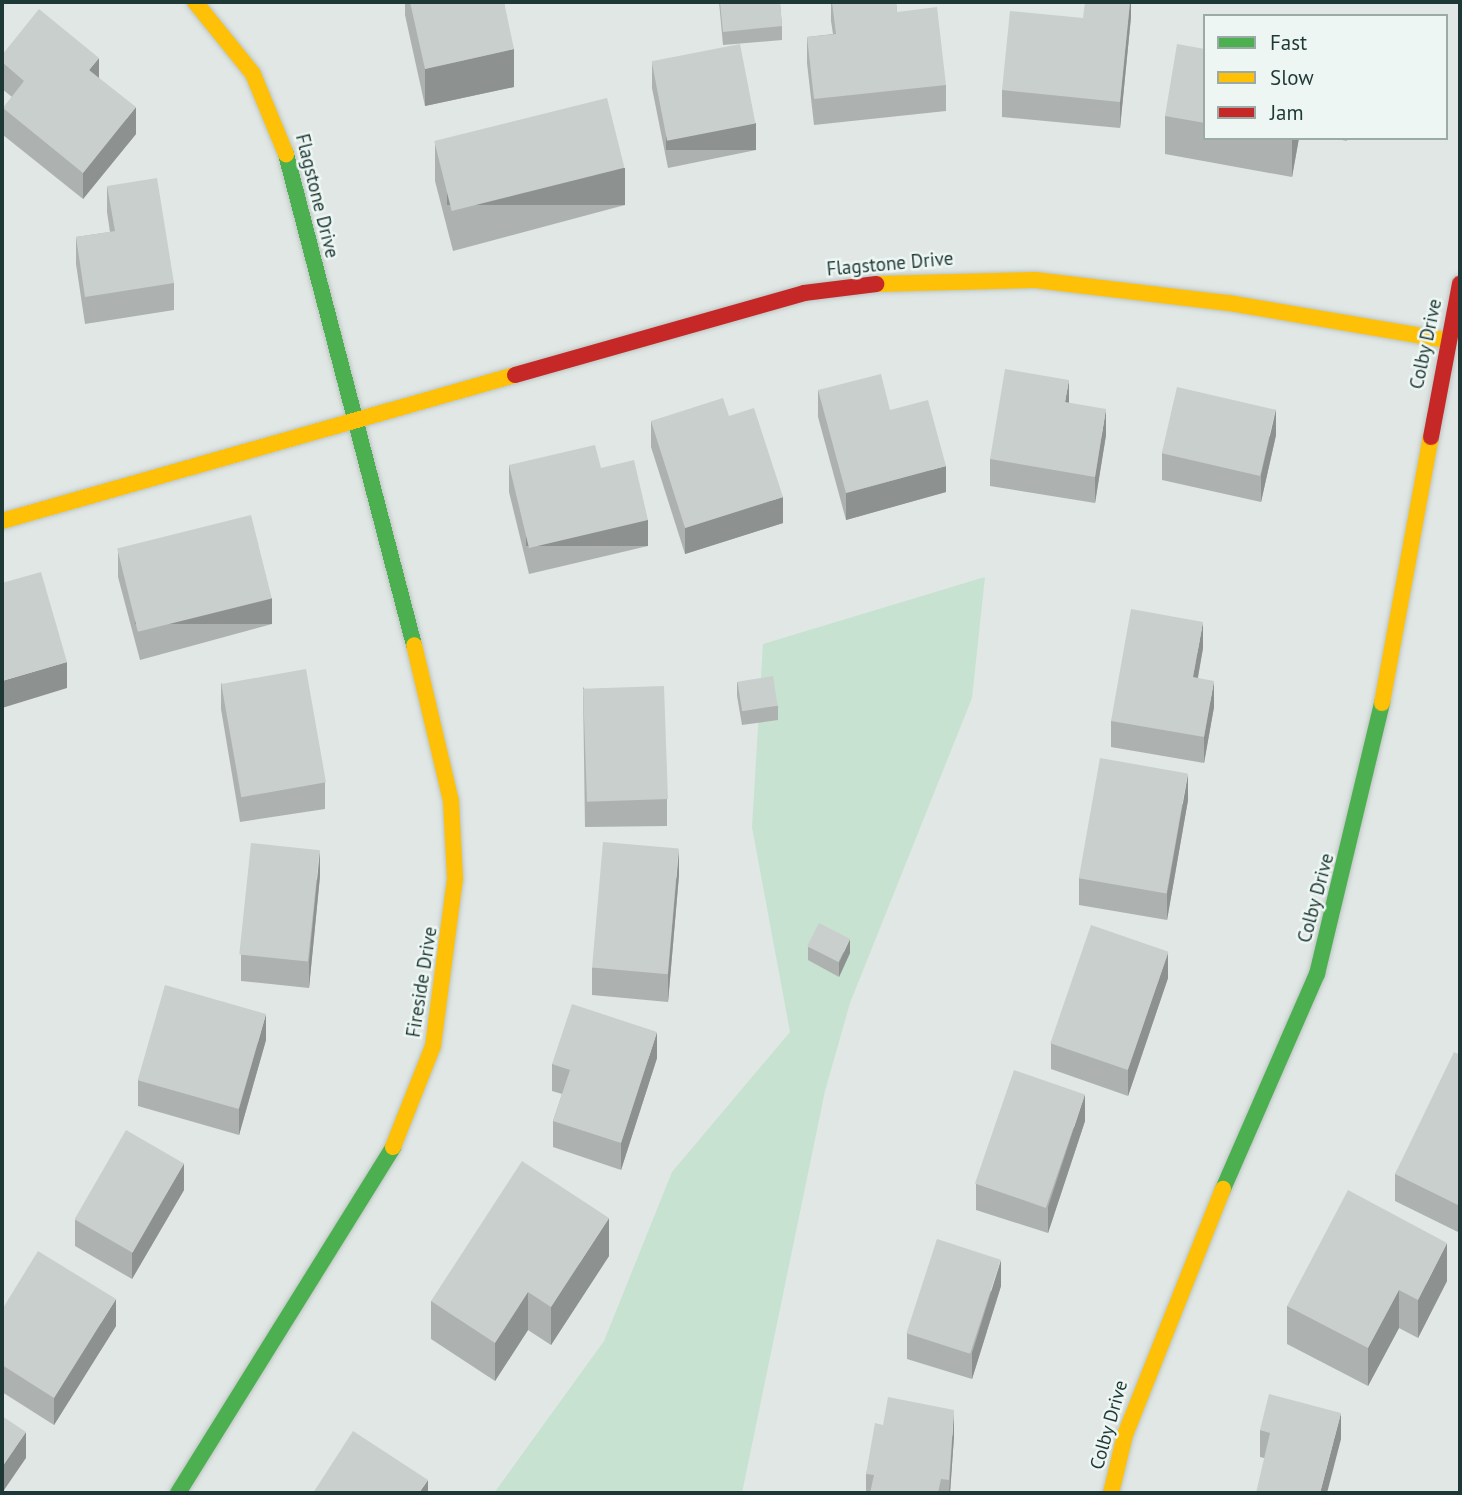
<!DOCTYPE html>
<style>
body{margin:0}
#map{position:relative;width:1462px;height:1495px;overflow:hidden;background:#e0e7e4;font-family:"PT Sans",sans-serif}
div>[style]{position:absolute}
.green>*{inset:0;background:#c8e2d2}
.roads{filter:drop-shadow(0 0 2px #bcc5c2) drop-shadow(0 0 2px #bcc5c2)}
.fast>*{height:16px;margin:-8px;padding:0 8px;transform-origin:8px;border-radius:8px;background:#4caf50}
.slow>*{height:16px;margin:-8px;padding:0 8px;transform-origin:8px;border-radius:8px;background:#ffc107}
.jam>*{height:16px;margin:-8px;padding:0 8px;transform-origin:8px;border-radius:8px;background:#c62828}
.wall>*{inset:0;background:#adb2b0}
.shaded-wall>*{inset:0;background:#8d9190;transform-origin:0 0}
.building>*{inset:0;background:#c9cfcd;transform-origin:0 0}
span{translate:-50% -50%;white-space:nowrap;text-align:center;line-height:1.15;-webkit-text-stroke:5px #edf6f3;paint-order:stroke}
.street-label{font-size:19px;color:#1e3935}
.frame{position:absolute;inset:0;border:4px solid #1e3935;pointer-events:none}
.legend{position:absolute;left:1203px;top:14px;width:245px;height:126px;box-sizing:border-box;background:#edf6f3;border:2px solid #9aaaa7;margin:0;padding:9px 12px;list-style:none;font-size:21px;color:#1e3935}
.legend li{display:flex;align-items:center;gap:14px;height:35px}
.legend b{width:35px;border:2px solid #9aaaa7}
</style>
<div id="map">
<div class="green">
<i style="clip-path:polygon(985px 577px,972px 698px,850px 1003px,825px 1091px,742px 1493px,494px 1493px,604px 1341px,672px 1172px,790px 1032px,752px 827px,763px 644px)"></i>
</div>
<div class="roads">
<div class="fast">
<i style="left:286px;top:154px;width:507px;rotate:75.39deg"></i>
<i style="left:1223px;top:1189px;width:235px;rotate:-66.4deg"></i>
<i style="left:1317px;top:974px;width:279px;rotate:-76.5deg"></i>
<i style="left:178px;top:1493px;width:407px;rotate:-58.1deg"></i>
</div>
<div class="slow">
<i style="left:195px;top:2px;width:92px;rotate:51.1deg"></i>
<i style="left:253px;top:74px;width:87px;rotate:67.6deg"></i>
<i style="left:876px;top:284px;width:159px;rotate:-1.4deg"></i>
<i style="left:1035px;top:280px;width:195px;rotate:6.8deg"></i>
<i style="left:1229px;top:303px;width:220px;rotate:9.7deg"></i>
<i style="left:2px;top:521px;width:533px;rotate:-15.89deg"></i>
<i style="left:1382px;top:703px;width:270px;rotate:-79.6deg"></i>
<i style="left:393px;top:1147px;width:109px;rotate:-68.4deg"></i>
<i style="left:433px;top:1046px;width:169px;rotate:-82.5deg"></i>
<i style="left:455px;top:878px;width:77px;rotate:-93deg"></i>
<i style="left:451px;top:801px;width:160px;rotate:-103.3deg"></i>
<i style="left:1111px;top:1493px;width:60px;rotate:-76.4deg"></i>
<i style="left:1125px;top:1435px;width:265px;rotate:-68.3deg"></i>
</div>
<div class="jam">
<i style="left:515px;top:375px;width:300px;rotate:-15.8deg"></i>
<i style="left:804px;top:293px;width:73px;rotate:-7.1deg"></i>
<i style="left:1431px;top:437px;width:156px;rotate:-79.3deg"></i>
</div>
</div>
<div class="wall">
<i style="clip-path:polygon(405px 2px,504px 2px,514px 87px,425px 106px,405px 15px)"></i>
<i style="clip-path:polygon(719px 2px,780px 2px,782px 26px,782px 40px,723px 45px)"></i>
<i style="clip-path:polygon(831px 2px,896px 2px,897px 12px,946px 85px,946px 111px,814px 125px,807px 63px,807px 37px,833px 34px,831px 21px)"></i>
<i style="clip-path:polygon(1131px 2px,1131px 17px,1120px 128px,1002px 117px,1002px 90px,1083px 18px)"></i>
<i style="clip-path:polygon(1205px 49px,1205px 138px,1299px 138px,1292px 177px,1165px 154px,1165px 116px)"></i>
<i style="clip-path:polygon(2px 55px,99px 78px,136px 134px,83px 199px,3px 135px,3px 108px,12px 97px,2px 89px)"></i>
<i style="clip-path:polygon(652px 62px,756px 150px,668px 168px,652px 88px)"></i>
<i style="clip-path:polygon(1332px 138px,1347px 138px,1347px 141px)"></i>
<i style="clip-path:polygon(435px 143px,625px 205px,453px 251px,435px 181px)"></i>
<i style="clip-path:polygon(107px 186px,174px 283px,174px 310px,85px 324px,76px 264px,76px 237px,110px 232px,107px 212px)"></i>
<i style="clip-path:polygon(818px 390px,890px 410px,946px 492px,846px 520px,818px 417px)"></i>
<i style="clip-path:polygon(729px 416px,783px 523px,685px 554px,651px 447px,651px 421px)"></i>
<i style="clip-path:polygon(1106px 435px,1095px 503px,990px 486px,990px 459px)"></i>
<i style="clip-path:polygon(1276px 435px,1261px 502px,1162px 480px,1162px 453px)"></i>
<i style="clip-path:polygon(509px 465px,601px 468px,648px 546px,529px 574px,509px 492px)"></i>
<i style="clip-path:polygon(118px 551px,272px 624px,140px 660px,118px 577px)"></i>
<i style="clip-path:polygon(1203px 648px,1198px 678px,1214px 707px,1204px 763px,1111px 747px,1111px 721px)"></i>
<i style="clip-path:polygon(737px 682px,778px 706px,778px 720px,742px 725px,737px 696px)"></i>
<i style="clip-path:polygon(221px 683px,325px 782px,325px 809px,240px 822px,221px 709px)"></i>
<i style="clip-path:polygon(583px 687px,667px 799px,667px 826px,585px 827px)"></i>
<i style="clip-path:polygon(1188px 800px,1167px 920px,1079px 905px,1079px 878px)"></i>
<i style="clip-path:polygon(679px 875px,668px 1002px,592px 995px,592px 968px)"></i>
<i style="clip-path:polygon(320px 876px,309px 988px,241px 981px,241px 955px)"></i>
<i style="clip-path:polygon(808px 947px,850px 953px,839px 977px,808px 960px)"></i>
<i style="clip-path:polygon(1168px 978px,1128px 1096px,1051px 1069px,1051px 1043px)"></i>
<i style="clip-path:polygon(266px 1040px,239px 1135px,138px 1106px,138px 1080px)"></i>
<i style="clip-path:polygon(1460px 1055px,1460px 1233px,1395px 1201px,1395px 1174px)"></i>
<i style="clip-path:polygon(657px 1058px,621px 1170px,553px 1147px,553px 1121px,562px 1094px,552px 1091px,552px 1064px)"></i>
<i style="clip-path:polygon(1085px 1121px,1048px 1233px,976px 1210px,976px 1184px)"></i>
<i style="clip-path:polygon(184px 1190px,132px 1279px,75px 1246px,75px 1220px)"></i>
<i style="clip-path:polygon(609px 1256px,551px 1345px,528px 1330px,495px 1381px,431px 1339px,431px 1301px)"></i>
<i style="clip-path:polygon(1447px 1281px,1418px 1338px,1399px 1328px,1368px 1386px,1287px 1344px,1287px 1306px)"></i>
<i style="clip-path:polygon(1001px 1286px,972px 1379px,907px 1359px,907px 1333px)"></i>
<i style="clip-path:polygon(2px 1307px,116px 1326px,54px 1425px,2px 1392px)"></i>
<i style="clip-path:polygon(883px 1425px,954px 1436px,950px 1493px,866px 1493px,866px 1474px)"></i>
<i style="clip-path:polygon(1260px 1430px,1341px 1439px,1264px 1458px,1260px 1457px)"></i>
</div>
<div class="shaded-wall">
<i style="clip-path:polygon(1130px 2px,1131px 2px,1131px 17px,1120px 128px,1120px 102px)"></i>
<i style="clip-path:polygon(514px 49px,514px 87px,425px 106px,425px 69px)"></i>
<i style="clip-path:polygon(99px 58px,99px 84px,89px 70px)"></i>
<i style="clip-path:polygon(136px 107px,136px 134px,83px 199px,83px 173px)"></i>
<i style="left:756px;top:123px;width:27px;height:90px;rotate:90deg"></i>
<i style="clip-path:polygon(1292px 138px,1299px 138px,1292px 177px)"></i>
<i style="left:625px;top:168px;width:37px;height:178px;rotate:90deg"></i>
<i style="left:4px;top:305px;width:27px;height:2px;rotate:90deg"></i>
<i style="clip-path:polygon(1069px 380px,1069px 406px,1065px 402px)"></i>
<i style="clip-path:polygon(1106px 409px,1106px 435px,1095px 503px,1095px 477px)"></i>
<i style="clip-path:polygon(1276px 409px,1276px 435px,1261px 502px,1261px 475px)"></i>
<i style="clip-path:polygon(946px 466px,946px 492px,846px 520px,846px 493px)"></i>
<i style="clip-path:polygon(783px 497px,783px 523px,685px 554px,685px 528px)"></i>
<i style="left:648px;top:520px;width:26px;height:122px;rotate:90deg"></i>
<i style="left:272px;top:598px;width:26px;height:137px;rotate:90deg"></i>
<i style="clip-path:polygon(1203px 622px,1203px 648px,1193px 704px,1193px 677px)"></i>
<i style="clip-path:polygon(67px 662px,67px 688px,2px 708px,2px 681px)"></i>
<i style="clip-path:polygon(1214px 681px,1214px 707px,1204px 763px,1204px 737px)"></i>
<i style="clip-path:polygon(1188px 774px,1188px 800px,1167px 920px,1167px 894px)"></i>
<i style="clip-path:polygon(679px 849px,679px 875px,668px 1002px,668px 975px)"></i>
<i style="clip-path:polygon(320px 850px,320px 876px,309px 988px,309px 961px)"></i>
<i style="clip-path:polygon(850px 939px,850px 953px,839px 977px,839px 963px)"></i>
<i style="clip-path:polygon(1168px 952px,1168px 978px,1128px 1096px,1128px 1069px)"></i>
<i style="clip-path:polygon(266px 1014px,266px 1040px,239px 1135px,239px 1109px)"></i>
<i style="clip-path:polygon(657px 1032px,657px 1058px,621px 1170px,621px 1143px)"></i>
<i style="clip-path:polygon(1085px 1094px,1085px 1121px,1048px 1233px,1048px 1207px)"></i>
<i style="clip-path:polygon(184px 1163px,184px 1190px,132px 1279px,132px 1252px)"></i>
<i style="clip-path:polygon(609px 1218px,609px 1256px,551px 1345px,551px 1307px)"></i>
<i style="clip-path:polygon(1447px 1243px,1447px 1281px,1418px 1338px,1418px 1300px)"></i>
<i style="clip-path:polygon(1001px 1260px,1001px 1286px,972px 1379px,972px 1353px)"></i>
<i style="clip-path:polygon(1399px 1290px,1399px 1328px,1368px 1386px,1368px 1348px)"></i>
<i style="clip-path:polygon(528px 1292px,528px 1330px,495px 1381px,495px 1343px)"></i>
<i style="clip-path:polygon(116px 1299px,116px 1326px,54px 1425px,54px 1398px)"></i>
<i style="clip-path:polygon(954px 1410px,954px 1436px,950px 1493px,949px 1493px)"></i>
<i style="clip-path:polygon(1341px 1413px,1341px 1439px,1327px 1493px,1320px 1493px)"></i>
<i style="clip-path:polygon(26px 1432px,26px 1458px,2px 1493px,2px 1467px)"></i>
<i style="clip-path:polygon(428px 1480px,428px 1493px,419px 1493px)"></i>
</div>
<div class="building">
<i style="clip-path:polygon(410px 2px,504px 2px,514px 49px,425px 69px)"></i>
<i style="clip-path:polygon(720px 2px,780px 2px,782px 26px,723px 32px)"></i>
<i style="clip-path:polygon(832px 2px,896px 2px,897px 12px,937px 7px,946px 85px,814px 99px,807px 37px,836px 34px)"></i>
<i style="clip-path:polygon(1085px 2px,1130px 2px,1120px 102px,1002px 90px,1010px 11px,1083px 18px)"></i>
<i style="clip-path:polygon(39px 9px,99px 58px,89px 70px,136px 107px,83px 173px,3px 108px,24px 81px,2px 62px,2px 55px)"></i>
<i style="left:740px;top:44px;width:81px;height:90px;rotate:79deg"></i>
<i style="clip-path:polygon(1177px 44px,1205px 49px,1205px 123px,1165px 116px)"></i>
<i style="left:607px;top:98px;width:72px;height:178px;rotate:76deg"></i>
<i style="clip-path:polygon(157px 178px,174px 283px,85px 297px,76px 237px,115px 231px,107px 186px)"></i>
<i style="clip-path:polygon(1005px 369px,1069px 380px,1065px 402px,1106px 409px,1095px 477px,990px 459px)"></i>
<i style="clip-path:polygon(881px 374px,890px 410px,928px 400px,946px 466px,846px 493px,818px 390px)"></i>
<i style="left:1177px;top:387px;width:101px;height:68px;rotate:13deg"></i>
<i style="clip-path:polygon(723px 398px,729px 416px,754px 408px,783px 497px,685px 528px,651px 421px)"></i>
<i style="clip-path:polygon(595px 445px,601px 468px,634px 460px,648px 520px,529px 548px,509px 465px)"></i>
<i style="left:251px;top:515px;width:86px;height:138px;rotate:76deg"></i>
<i style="clip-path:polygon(41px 572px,67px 662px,2px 681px,2px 583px)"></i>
<i style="clip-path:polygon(1131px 609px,1203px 622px,1193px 677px,1214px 681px,1204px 737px,1111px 721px)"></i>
<i style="left:306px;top:669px;width:115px;height:86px;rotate:80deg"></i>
<i style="left:773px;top:676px;width:30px;height:36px;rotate:81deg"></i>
<i style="left:664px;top:686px;width:113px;height:81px;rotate:88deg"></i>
<i style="left:1100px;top:758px;width:89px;height:122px;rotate:10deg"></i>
<i style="left:603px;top:842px;width:76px;height:126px;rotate:5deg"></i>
<i style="left:251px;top:843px;width:69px;height:112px;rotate:6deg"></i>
<i style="left:819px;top:923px;width:35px;height:26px;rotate:27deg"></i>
<i style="left:1091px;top:925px;width:82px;height:125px;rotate:19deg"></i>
<i style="left:165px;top:985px;width:105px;height:99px;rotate:16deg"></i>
<i style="clip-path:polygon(572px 1004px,657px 1032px,621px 1143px,553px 1121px,570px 1070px,552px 1064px)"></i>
<i style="clip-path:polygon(1454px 1052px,1460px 1055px,1460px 1206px,1395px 1174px)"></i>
<i style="left:1014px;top:1070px;width:75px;height:120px;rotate:19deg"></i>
<i style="left:126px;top:1130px;width:67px;height:103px;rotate:30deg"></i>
<i style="clip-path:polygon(522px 1161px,609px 1218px,551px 1307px,528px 1292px,495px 1343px,431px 1301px)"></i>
<i style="clip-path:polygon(1348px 1190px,1447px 1243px,1418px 1300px,1399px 1290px,1368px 1348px,1287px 1306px)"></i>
<i style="left:937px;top:1239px;width:67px;height:99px;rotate:18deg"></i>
<i style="clip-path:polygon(38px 1251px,116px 1299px,54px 1398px,2px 1365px,2px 1307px,3px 1308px)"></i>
<i style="clip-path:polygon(1269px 1394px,1341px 1413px,1320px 1493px,1256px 1493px,1270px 1433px,1260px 1430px)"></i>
<i style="clip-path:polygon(888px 1397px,954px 1410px,949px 1480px,941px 1479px,938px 1493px,870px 1493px,874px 1475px,866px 1474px,875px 1423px,883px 1425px)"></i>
<i style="clip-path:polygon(2px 1416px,26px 1432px,2px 1467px)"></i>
<i style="clip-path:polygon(353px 1431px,428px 1480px,419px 1493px,313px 1493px)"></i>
</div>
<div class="street-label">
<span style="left:317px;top:196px;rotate:76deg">Flagstone Drive</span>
<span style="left:890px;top:264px;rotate:-5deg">Flagstone Drive</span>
<span style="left:1426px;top:344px;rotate:-78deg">Colby Drive</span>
<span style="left:1316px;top:898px;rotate:-75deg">Colby Drive</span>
<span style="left:422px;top:982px;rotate:-81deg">Fireside Drive</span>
<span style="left:1109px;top:1425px;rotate:-74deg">Colby Drive</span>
</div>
<div class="frame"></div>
<ul class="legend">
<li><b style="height:9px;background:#4caf50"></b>Fast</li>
<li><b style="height:9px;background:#ffc107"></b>Slow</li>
<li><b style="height:9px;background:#c62828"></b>Jam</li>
</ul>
</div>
